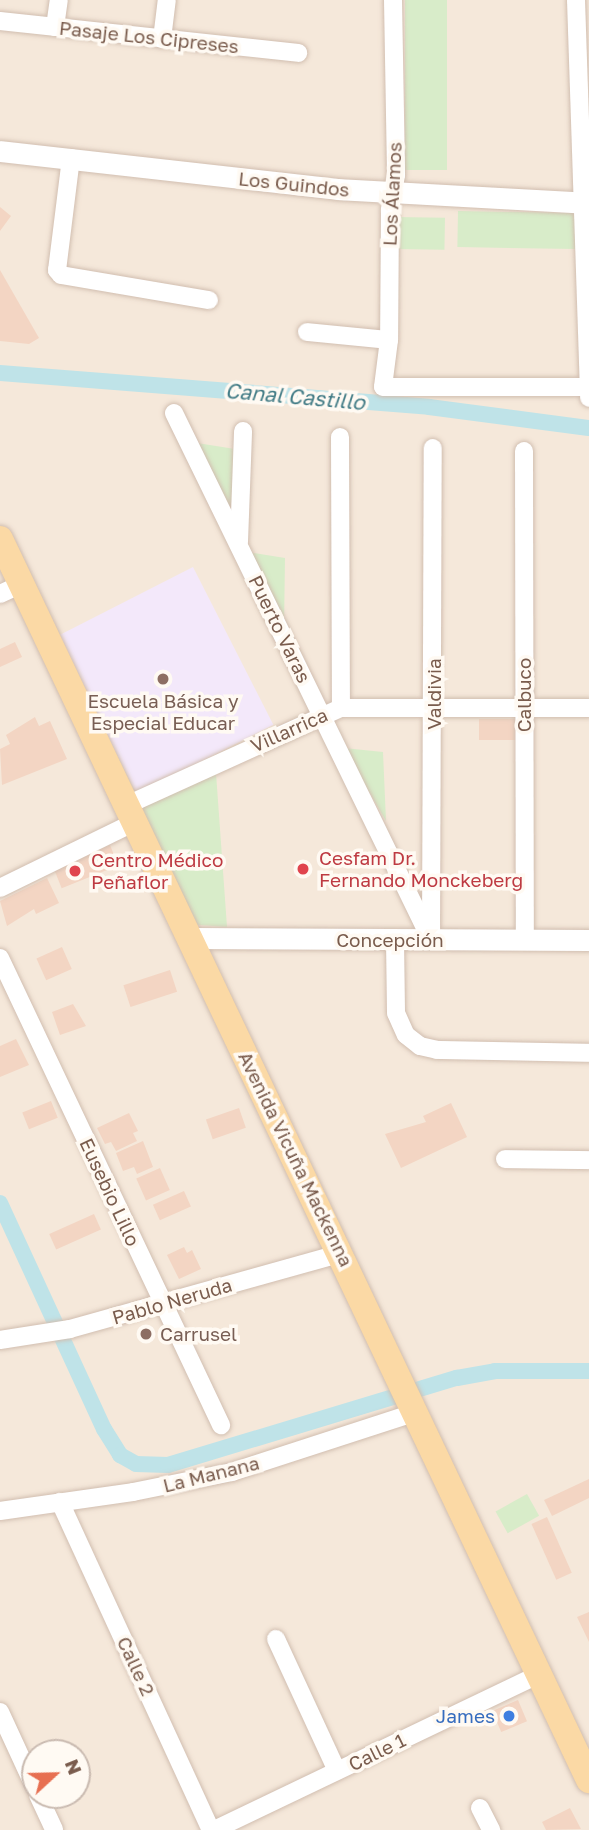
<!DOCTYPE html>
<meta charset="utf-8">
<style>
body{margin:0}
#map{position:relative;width:589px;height:1830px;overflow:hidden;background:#fdf6ec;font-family:"Golos Text",sans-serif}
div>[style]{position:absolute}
.residential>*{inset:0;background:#f5e8da}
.education>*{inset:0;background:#f3e8fa;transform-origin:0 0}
.green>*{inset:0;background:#d8ecc9;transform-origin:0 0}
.canal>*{height:16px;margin:-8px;padding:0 8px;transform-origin:8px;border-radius:8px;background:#bfe3e8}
.building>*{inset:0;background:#f3d5c3;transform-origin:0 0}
.roads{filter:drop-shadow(0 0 2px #d1beb0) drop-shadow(0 0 2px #d1beb0)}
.minor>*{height:18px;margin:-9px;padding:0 9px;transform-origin:9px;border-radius:9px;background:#fff}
.tertiary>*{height:21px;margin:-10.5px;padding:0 10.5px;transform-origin:10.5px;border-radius:10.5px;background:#fff}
.primary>*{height:26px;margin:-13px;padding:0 13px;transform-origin:13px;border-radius:13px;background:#fbd9a5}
.dots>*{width:19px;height:19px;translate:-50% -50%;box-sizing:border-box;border:4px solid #fffaf3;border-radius:50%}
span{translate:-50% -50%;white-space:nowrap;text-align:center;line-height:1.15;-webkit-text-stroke:7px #fffaf3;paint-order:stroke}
.street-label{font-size:19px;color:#7a5c4d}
.education-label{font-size:19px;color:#785e54}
.left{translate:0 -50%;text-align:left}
.health-label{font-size:19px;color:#be3a42}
.shop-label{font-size:19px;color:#366cbe}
.right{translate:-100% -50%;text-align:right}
.water-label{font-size:21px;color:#437c86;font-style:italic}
.north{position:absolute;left:21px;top:1739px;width:70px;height:70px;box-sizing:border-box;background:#fffaf3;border:2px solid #cabbb1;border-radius:50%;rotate:68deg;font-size:19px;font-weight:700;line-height:28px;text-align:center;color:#7a5c4d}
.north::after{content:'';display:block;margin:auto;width:24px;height:32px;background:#e76f51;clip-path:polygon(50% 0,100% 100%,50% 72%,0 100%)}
</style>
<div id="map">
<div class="residential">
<i style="clip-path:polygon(evenodd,0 0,589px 0,589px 1830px,0 1830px,0 0,35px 1753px,77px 1753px,77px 1795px,35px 1795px,35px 1753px)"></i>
</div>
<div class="education">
<i style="left:193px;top:567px;width:177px;height:153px;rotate:63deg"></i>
</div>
<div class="green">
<i style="left:405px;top:0;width:42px;height:170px"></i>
<i style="left:458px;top:211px;width:118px;height:36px;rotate:1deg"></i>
<i style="left:395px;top:217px;width:50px;height:32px;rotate:1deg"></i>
<i style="clip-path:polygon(197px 443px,235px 449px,233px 519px)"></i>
<i style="clip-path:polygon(247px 552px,285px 558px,284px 627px)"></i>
<i style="clip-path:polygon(344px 748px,383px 752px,386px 821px)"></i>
<i style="clip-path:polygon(216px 773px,227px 927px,185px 924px,131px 810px)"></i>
<i style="left:527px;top:1494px;width:25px;height:36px;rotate:61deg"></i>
</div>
<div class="canal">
<i style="left:0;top:373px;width:430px;rotate:4.5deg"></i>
<i style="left:429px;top:407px;width:161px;rotate:7.5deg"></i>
<i style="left:0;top:1203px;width:249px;rotate:65.3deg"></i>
<i style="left:104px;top:1429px;width:31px;rotate:58deg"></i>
<i style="left:120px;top:1455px;width:18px;rotate:29deg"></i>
<i style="left:136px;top:1464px;width:32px;rotate:2deg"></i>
<i style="left:168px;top:1465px;width:302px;rotate:-16.8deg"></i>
<i style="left:457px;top:1378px;width:39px;rotate:-10deg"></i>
<i style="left:495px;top:1371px;width:94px"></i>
</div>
<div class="building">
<i style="clip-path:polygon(0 207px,11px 216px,0 231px)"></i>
<i style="clip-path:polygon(0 270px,39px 338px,29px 344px,0 341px)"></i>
<i style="clip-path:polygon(15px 642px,22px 657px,0 667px,0 649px)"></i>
<i style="clip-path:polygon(35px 717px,39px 726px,50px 721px,67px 759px,2px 785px,0 749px,10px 744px,6px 735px)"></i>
<i style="left:518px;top:719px;width:21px;height:39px;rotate:90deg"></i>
<i style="left:110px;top:845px;width:22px;height:61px;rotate:68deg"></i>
<i style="clip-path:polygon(47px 878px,59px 903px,36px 914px,34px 909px,7px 926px,0 901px)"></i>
<i style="left:62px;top:947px;width:24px;height:28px;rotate:66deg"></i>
<i style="left:170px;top:970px;width:23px;height:49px;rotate:72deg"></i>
<i style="clip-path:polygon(73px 1004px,86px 1026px,60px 1035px,52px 1012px)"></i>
<i style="clip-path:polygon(16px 1039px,29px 1065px,0 1077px,0 1046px)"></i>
<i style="left:51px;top:1101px;width:18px;height:31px;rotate:68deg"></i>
<i style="clip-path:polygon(451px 1103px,467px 1137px,401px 1168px,385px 1134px,426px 1122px,423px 1116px)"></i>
<i style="left:239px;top:1108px;width:21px;height:35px;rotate:71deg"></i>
<i style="clip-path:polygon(129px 1113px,138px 1131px,133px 1133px,137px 1141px,116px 1151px,111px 1142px,105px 1144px,97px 1128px)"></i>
<i style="clip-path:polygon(143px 1141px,153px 1167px,137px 1174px,134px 1167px,123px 1171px,116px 1153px)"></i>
<i style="left:160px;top:1168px;width:24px;height:26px;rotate:66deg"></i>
<i style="left:184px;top:1191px;width:17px;height:34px;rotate:66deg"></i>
<i style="left:94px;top:1214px;width:17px;height:49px;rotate:66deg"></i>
<i style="clip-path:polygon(184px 1247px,187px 1253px,192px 1250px,201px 1269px,179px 1279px,167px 1255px)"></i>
<i style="clip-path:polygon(589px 1479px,589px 1498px,552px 1516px,544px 1500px)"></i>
<i style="left:547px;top:1517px;width:61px;height:17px;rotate:66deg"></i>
<i style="clip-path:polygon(589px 1612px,589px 1642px,577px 1617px)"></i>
<i style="left:518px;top:1700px;width:23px;height:28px;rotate:67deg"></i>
<i style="clip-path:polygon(570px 1808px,581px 1829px,546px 1830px,542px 1822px)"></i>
</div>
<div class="roads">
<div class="minor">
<i style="left:393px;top:0;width:175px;rotate:89deg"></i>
<i style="left:396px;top:175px;width:36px;rotate:100deg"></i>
<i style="left:390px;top:210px;width:130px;rotate:90.4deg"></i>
<i style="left:389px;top:340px;width:47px;rotate:97.3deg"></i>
<i style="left:383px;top:387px;width:205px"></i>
<i style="left:576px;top:0;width:398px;rotate:88.1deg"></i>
<i style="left:0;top:21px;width:300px;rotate:6.1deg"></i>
<i style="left:55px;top:27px;width:27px;rotate:-82deg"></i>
<i style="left:162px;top:39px;width:39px;rotate:-83deg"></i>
<i style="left:71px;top:158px;width:113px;rotate:97.1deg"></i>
<i style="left:57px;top:270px;width:6px;rotate:51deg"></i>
<i style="left:61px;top:275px;width:150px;rotate:9.6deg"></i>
<i style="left:307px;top:332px;width:82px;rotate:5.6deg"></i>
<i style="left:174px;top:413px;width:586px;rotate:64deg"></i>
<i style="left:340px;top:437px;width:271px;rotate:89.8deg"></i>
<i style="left:524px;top:451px;width:489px;rotate:89.9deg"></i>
<i style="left:239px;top:542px;width:111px;rotate:-87.9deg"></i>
<i style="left:0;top:594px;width:23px;rotate:-25deg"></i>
<i style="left:127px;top:805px;width:235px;rotate:-24.4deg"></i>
<i style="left:341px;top:708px;width:248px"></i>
<i style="left:0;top:888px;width:150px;rotate:-26.1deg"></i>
<i style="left:395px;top:940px;width:73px;rotate:89.2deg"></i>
<i style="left:396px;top:1013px;width:24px;rotate:66deg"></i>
<i style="left:406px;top:1035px;width:18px;rotate:38deg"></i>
<i style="left:420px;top:1046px;width:17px;rotate:13deg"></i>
<i style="left:437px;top:1050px;width:152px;rotate:1.1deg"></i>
<i style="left:431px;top:940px;width:492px;rotate:-89.8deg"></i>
<i style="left:0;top:958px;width:517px;rotate:64.67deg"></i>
<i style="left:505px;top:1159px;width:84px;rotate:0.7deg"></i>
<i style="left:0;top:1340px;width:71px;rotate:-8.9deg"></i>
<i style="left:70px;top:1329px;width:282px;rotate:-15.6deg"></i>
<i style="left:60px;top:1502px;width:361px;rotate:65.3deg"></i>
<i style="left:0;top:1511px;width:134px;rotate:-8.1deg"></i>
<i style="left:133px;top:1492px;width:101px;rotate:-11.4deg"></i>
<i style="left:232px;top:1472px;width:194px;rotate:-18deg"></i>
<i style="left:276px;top:1639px;width:145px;rotate:65.2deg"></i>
<i style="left:0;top:1712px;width:84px;rotate:65.3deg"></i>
<i style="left:38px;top:1795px;width:38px;rotate:65deg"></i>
<i style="left:480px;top:1808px;width:25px;rotate:63deg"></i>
<i style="left:214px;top:1830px;width:361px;rotate:-25.6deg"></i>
</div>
<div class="tertiary">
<i style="left:0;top:151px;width:340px;rotate:6.4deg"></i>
<i style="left:338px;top:189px;width:251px;rotate:3.2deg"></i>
<i style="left:191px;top:938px;width:398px;rotate:0.3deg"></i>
</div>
<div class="primary">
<i style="left:0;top:539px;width:1374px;rotate:64.61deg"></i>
</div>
</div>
<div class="dots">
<i style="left:163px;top:679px;background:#8d6e63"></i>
<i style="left:303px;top:869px;background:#e0444e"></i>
<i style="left:75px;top:871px;background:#e0444e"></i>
<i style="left:146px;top:1334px;background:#8d6e63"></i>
<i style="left:509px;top:1716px;background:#3f7fe0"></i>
</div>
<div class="street-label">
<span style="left:149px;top:37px;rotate:6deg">Pasaje Los Cipreses</span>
<span style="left:294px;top:184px;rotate:6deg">Los Guindos</span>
<span style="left:392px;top:194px;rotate:-87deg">Los Álamos</span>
<span style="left:280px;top:629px;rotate:64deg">Puerto Varas</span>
<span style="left:434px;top:694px;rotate:-90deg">Valdivia</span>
<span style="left:524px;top:695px;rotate:-90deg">Calbuco</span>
<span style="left:289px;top:730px;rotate:-24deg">Villarrica</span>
<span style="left:390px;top:940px">Concepción</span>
<span style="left:296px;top:1159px;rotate:64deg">Avenida Vicuña Mackenna</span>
<span style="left:110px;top:1192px;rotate:65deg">Eusebio Lillo</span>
<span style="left:172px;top:1301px;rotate:-16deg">Pablo Neruda</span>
<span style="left:211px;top:1474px;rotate:-14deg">La Manana</span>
<span style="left:136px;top:1666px;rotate:65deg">Calle 2</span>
<span style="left:377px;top:1752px;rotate:-26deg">Calle 1</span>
</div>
<div class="education-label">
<span style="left:163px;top:712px">Escuela Básica y<br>Especial Educar</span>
<span class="left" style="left:160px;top:1334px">Carrusel</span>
</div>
<div class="health-label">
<span class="left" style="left:319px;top:869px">Cesfam Dr.<br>Fernando Monckeberg</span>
<span class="left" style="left:91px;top:871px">Centro Médico<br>Peñaflor</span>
</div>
<div class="shop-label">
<span class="right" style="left:495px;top:1716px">James</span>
</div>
<div class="water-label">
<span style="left:295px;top:396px;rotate:5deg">Canal Castillo</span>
</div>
<div class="north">N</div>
</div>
